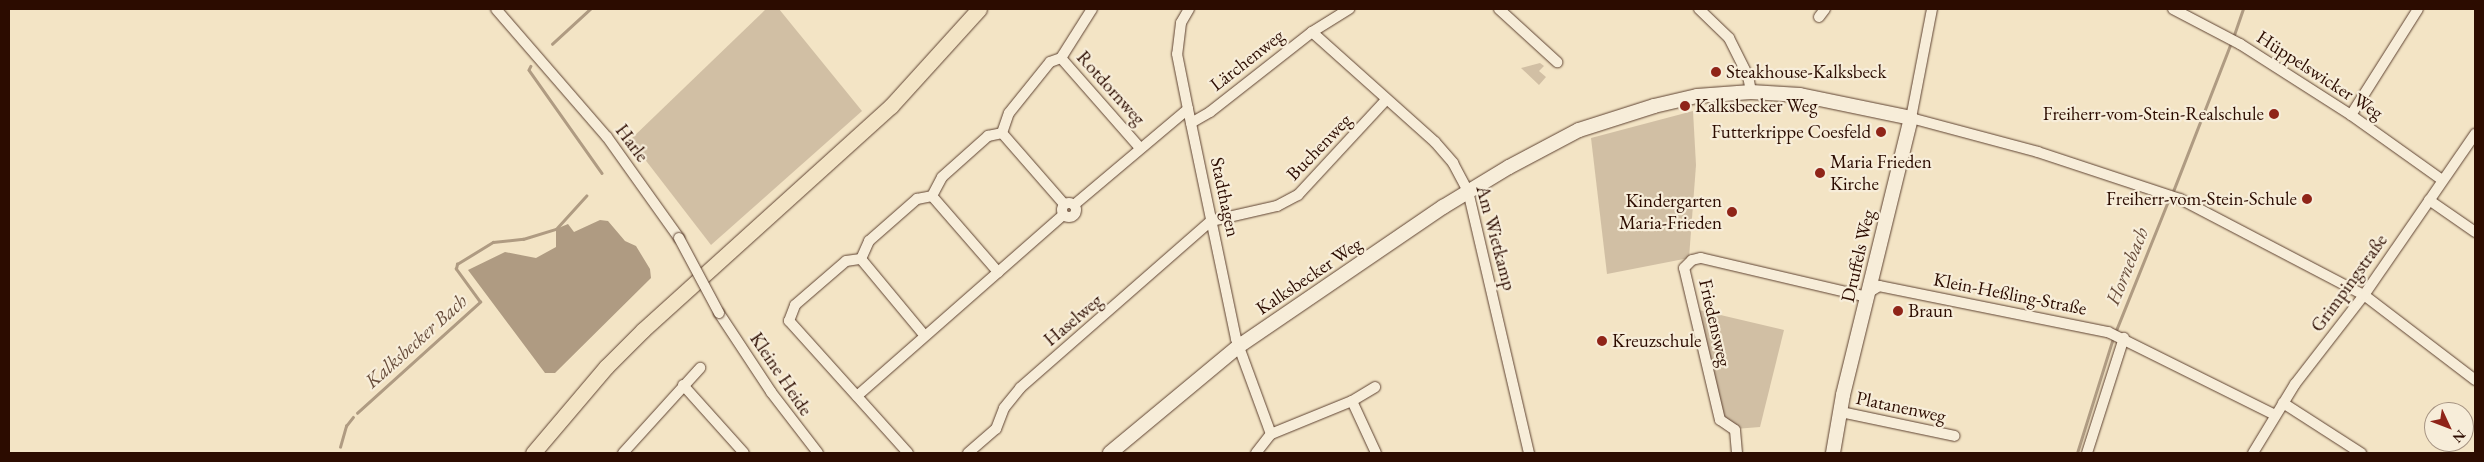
<!DOCTYPE html>
<meta charset="utf-8">
<style>
body{margin:0}
#map{position:relative;width:2484px;height:462px;overflow:hidden;background:#f3e4c5;font-family:"EB Garamond",serif}
div>[style]{position:absolute}
.green>*{inset:0;background:#d1bfa4}
.water>*{inset:0;background:#af9b82}
.stream>*{height:2.5px;margin:-1.25px;padding:0 1.25px;transform-origin:1.25px;border-radius:1.25px;background:#af9b82}
.roads{filter:drop-shadow(0 0 1px #5e4231) drop-shadow(0 0 1px #5e4231)}
.street>*{height:10px;margin:-5px;padding:0 5px;transform-origin:5px;border-radius:5px;background:#f7edd9}
.street>.ring{margin:-5px;padding:0;box-sizing:content-box;background:none;border:10px solid #f7edd9;border-radius:50%}
.secondary>*{height:14px;margin:-7px;padding:0 7px;transform-origin:7px;border-radius:7px;background:#f7edd9}
.primary>*{height:15px;margin:-7.5px;padding:0 7.5px;transform-origin:7.5px;border-radius:7.5px;background:#f3e4c5}
.bridges{filter:drop-shadow(0 0 1px #5e4231) drop-shadow(0 0 1px #5e4231)}
.street-bridge>*{height:10px;margin:-5px;padding:0 5px;transform-origin:5px;border-radius:5px;background:#f7edd9}
.dots>*{width:14px;height:14px;translate:-50% -50%;box-sizing:border-box;border:2px solid #f7edd9;border-radius:50%}
span{translate:-50% -50%;white-space:nowrap;text-align:center;line-height:1.15;-webkit-text-stroke:4.5px #f7edd9;paint-order:stroke}
.street-label{font-size:19px;color:#2c0c00}
.poi-label{font-size:19px;color:#2c0c00}
.left{translate:0 -50%;text-align:left}
.right{translate:-100% -50%;text-align:right}
.water-label{font-size:20px;color:#674c3a;font-style:italic}
.frame{position:absolute;inset:0;border:10px solid #2c0c00;pointer-events:none}
.north{position:absolute;left:2424px;top:402px;width:50px;height:50px;box-sizing:border-box;background:#f7edd9;border:1px solid #a69382;border-radius:50%;rotate:133deg;font-size:14px;font-weight:700;line-height:20px;text-align:center;color:#2c0c00}
.north::after{content:'';display:block;margin:auto;width:18px;height:22px;background:#8f2418;clip-path:polygon(50% 0,100% 100%,50% 72%,0 100%)}
</style>
<div id="map">
<div class="green">
<i style="clip-path:polygon(766px 9px,779px 9px,862px 111px,711px 245px,630px 140px)"></i>
<i style="clip-path:polygon(1540px 63px,1544px 66px,1539px 71px,1546px 77px,1539px 85px,1521px 68px)"></i>
<i style="clip-path:polygon(1693px 111px,1696px 165px,1689px 258px,1607px 274px,1591px 138px)"></i>
<i style="clip-path:polygon(1695px 309px,1784px 330px,1760px 427px,1735px 429px,1721px 419px)"></i>
</div>
<div class="water">
<i style="clip-path:polygon(600px 220px,608px 221px,625px 241px,636px 246px,650px 269px,651px 278px,555px 373px,545px 373px,468px 270px,505px 252px,536px 258px,556px 247px,556px 229px,568px 224px,574px 232px)"></i>
</div>
<div class="stream">
<i style="left:2233px;top:38px;width:31px;rotate:-71deg"></i>
<i style="left:552px;top:44px;width:52px;rotate:-42.6deg"></i>
<i style="left:531px;top:66px;width:4px;rotate:117deg"></i>
<i style="left:529px;top:70px;width:126px;rotate:54.7deg"></i>
<i style="left:2172px;top:194px;width:162px;rotate:-68.7deg"></i>
<i style="left:2115px;top:333px;width:144px;rotate:-68.1deg"></i>
<i style="left:357px;top:413px;width:166px;rotate:-42.1deg"></i>
<i style="left:480px;top:302px;width:41px;rotate:-126deg"></i>
<i style="left:456px;top:269px;width:5px;rotate:-79deg"></i>
<i style="left:457px;top:264px;width:42px;rotate:-31.4deg"></i>
<i style="left:493px;top:242px;width:30px;rotate:-6deg"></i>
<i style="left:523px;top:239px;width:34px;rotate:-17deg"></i>
<i style="left:556px;top:229px;width:45px;rotate:-47.7deg"></i>
<i style="left:340px;top:447px;width:22px;rotate:-74deg"></i>
<i style="left:346px;top:426px;width:11px;rotate:-52deg"></i>
<i style="left:2077px;top:453px;width:121px;rotate:-72.6deg"></i>
</div>
<div class="roads">
<div class="street">
<i style="left:496px;top:9px;width:169px;rotate:49.1deg"></i>
<i style="left:607px;top:137px;width:124px;rotate:54.5deg"></i>
<i style="left:1189px;top:9px;width:16px;rotate:120deg"></i>
<i style="left:1181px;top:23px;width:31px;rotate:97deg"></i>
<i style="left:1177px;top:54px;width:56px;rotate:78.7deg"></i>
<i style="left:1188px;top:109px;width:235px;rotate:78.2deg"></i>
<i style="left:1236px;top:339px;width:101px;rotate:69.8deg"></i>
<i style="left:1499px;top:9px;width:79px;rotate:42.4deg"></i>
<i style="left:1699px;top:9px;width:42px;rotate:44deg"></i>
<i style="left:1729px;top:38px;width:42px;rotate:63.4deg"></i>
<i style="left:1748px;top:76px;width:16px;rotate:79deg"></i>
<i style="left:1932px;top:9px;width:111px;rotate:100.9deg"></i>
<i style="left:1911px;top:118px;width:131px;rotate:15deg"></i>
<i style="left:2038px;top:152px;width:150px;rotate:18.3deg"></i>
<i style="left:2180px;top:199px;width:208px;rotate:27.6deg"></i>
<i style="left:2364px;top:295px;width:140px;rotate:37.4deg"></i>
<i style="left:2173px;top:9px;width:76px;rotate:27.6deg"></i>
<i style="left:2240px;top:44px;width:132px;rotate:32.6deg"></i>
<i style="left:2351px;top:115px;width:112px;rotate:35.5deg"></i>
<i style="left:1819px;top:17px;width:10px;rotate:-53deg"></i>
<i style="left:1312px;top:32px;width:165px;rotate:41.8deg"></i>
<i style="left:1435px;top:142px;width:28px;rotate:49deg"></i>
<i style="left:1453px;top:163px;width:32px;rotate:62deg"></i>
<i style="left:1468px;top:191px;width:269px;rotate:76.9deg"></i>
<i style="left:1061px;top:58px;width:58px;rotate:-57.7deg"></i>
<i style="left:2351px;top:115px;width:125px;rotate:-57.7deg"></i>
<i style="left:1191px;top:123px;width:22px;rotate:-30deg"></i>
<i style="left:1210px;top:112px;width:130px;rotate:-38.1deg"></i>
<i style="left:1312px;top:32px;width:44px;rotate:-31.9deg"></i>
<i style="left:1002px;top:133px;width:21px;rotate:-71deg"></i>
<i style="left:1009px;top:113px;width:65px;rotate:-51.2deg"></i>
<i style="left:1050px;top:62px;width:12px;rotate:-20deg"></i>
<i style="left:1061px;top:58px;width:120px;rotate:48.7deg"></i>
<i style="left:932px;top:196px;width:21px;rotate:-62deg"></i>
<i style="left:942px;top:177px;width:62px;rotate:-41.7deg"></i>
<i style="left:988px;top:136px;width:14px;rotate:-12deg"></i>
<i style="left:1002px;top:133px;width:94px;rotate:48.9deg"></i>
<i style="left:2429px;top:200px;width:56px;rotate:34.8deg"></i>
<i class="ring" style="left:1062px;top:203px;width:4px;height:4px"></i>
<i style="left:1074px;top:205px;width:149px;rotate:-40.1deg"></i>
<i style="left:861px;top:259px;width:99px;rotate:50.3deg"></i>
<i style="left:719px;top:313px;width:95px;rotate:56.6deg"></i>
<i style="left:771px;top:392px;width:77px;rotate:52.4deg"></i>
<i style="left:683px;top:385px;width:91px;rotate:48.1deg"></i>
<i style="left:857px;top:396px;width:274px;rotate:-41.3deg"></i>
<i style="left:1352px;top:401px;width:57px;rotate:65.2deg"></i>
<i style="left:2283px;top:403px;width:93px;rotate:32.7deg"></i>
<i style="left:1841px;top:412px;width:116px;rotate:11.9deg"></i>
<i style="left:623px;top:453px;width:115px;rotate:-47.8deg"></i>
<i style="left:908px;top:453px;width:178px;rotate:-132deg"></i>
<i style="left:789px;top:321px;width:17px;rotate:-69deg"></i>
<i style="left:795px;top:305px;width:67px;rotate:-40.8deg"></i>
<i style="left:846px;top:261px;width:15px;rotate:-8deg"></i>
<i style="left:861px;top:259px;width:20px;rotate:-66deg"></i>
<i style="left:869px;top:241px;width:64px;rotate:-41.2deg"></i>
<i style="left:917px;top:199px;width:15px;rotate:-11deg"></i>
<i style="left:932px;top:196px;width:101px;rotate:49deg"></i>
<i style="left:968px;top:453px;width:37px;rotate:-41deg"></i>
<i style="left:996px;top:429px;width:22px;rotate:-69deg"></i>
<i style="left:1004px;top:408px;width:26px;rotate:-51deg"></i>
<i style="left:1020px;top:388px;width:254px;rotate:-41.2deg"></i>
<i style="left:1211px;top:221px;width:68px;rotate:-12.8deg"></i>
<i style="left:1277px;top:206px;width:24px;rotate:-28deg"></i>
<i style="left:1298px;top:195px;width:129px;rotate:-47.2deg"></i>
<i style="left:1256px;top:453px;width:24px;rotate:-52deg"></i>
<i style="left:1271px;top:434px;width:87px;rotate:-22.2deg"></i>
<i style="left:1352px;top:401px;width:27px;rotate:-31deg"></i>
<i style="left:1737px;top:453px;width:23px;rotate:-95deg"></i>
<i style="left:1735px;top:430px;width:18px;rotate:-146deg"></i>
<i style="left:1720px;top:420px;width:156px;rotate:-103.3deg"></i>
<i style="left:1684px;top:268px;width:11px;rotate:-45deg"></i>
<i style="left:1692px;top:260px;width:9px;rotate:-13deg"></i>
<i style="left:1701px;top:258px;width:166px;rotate:13.2deg"></i>
<i style="left:1863px;top:296px;width:19px;rotate:-32deg"></i>
<i style="left:1879px;top:286px;width:234px;rotate:11.4deg"></i>
<i style="left:2108px;top:332px;width:186px;rotate:26.4deg"></i>
<i style="left:2087px;top:453px;width:121px;rotate:-72.2deg"></i>
<i style="left:2253px;top:453px;width:81px;rotate:-58.7deg"></i>
<i style="left:2295px;top:384px;width:113px;rotate:-52.2deg"></i>
<i style="left:2364px;top:295px;width:196px;rotate:-55.4deg"></i>
</div>
<div class="secondary">
<i style="left:1110px;top:453px;width:168px;rotate:-39.7deg"></i>
<i style="left:1239px;top:346px;width:247px;rotate:-34.3deg"></i>
<i style="left:1443px;top:207px;width:77px;rotate:-31.2deg"></i>
<i style="left:1509px;top:167px;width:79px;rotate:-27.9deg"></i>
<i style="left:1579px;top:130px;width:79px;rotate:-17.7deg"></i>
<i style="left:1654px;top:106px;width:44px;rotate:-13.1deg"></i>
<i style="left:1697px;top:96px;width:54px;rotate:-4.2deg"></i>
<i style="left:1751px;top:92px;width:49px;rotate:3.5deg"></i>
<i style="left:1800px;top:95px;width:113px;rotate:11.7deg"></i>
<i style="left:1911px;top:118px;width:285px;rotate:103.8deg"></i>
<i style="left:1843px;top:395px;width:59px;rotate:99.8deg"></i>
</div>
<div class="primary">
<i style="left:533px;top:453px;width:113px;rotate:-49.7deg"></i>
<i style="left:606px;top:367px;width:52px;rotate:-45deg"></i>
<i style="left:643px;top:330px;width:334px;rotate:-42.1deg"></i>
<i style="left:891px;top:106px;width:131px;rotate:-47.8deg"></i>
</div>
</div>
<div class="bridges">
<div class="street-bridge">
<i style="left:679px;top:238px;width:85px;rotate:61.9deg"></i>
</div>
</div>
<div class="dots">
<i style="left:1716px;top:72px;background:#8f2418"></i>
<i style="left:1685px;top:106px;background:#8f2418"></i>
<i style="left:2274px;top:114px;background:#8f2418"></i>
<i style="left:1881px;top:132px;background:#8f2418"></i>
<i style="left:1820px;top:173px;background:#8f2418"></i>
<i style="left:2307px;top:199px;background:#8f2418"></i>
<i style="left:1732px;top:212px;background:#8f2418"></i>
<i style="left:1898px;top:311px;background:#8f2418"></i>
<i style="left:1602px;top:341px;background:#8f2418"></i>
</div>
<div class="street-label">
<span style="left:1247px;top:60px;rotate:-38deg">Lärchenweg</span>
<span style="left:2320px;top:75px;rotate:33deg">Hüppelswicker Weg</span>
<span style="left:1111px;top:88px;rotate:48deg">Rotdornweg</span>
<span style="left:632px;top:143px;rotate:53deg">Harle</span>
<span style="left:1319px;top:147px;rotate:-46deg">Buchenweg</span>
<span style="left:1225px;top:197px;rotate:78deg">Stadthagen</span>
<span style="left:1496px;top:238px;rotate:75deg">Am Wietkamp</span>
<span style="left:1858px;top:256px;rotate:-77deg">Druffels Weg</span>
<span style="left:1309px;top:276px;rotate:-34deg">Kalksbecker Weg</span>
<span style="left:2349px;top:283px;rotate:-54deg">Grimpingstraße</span>
<span style="left:2010px;top:294px;rotate:11deg">Klein-Heßling-Straße</span>
<span style="left:1073px;top:320px;rotate:-40deg">Haselweg</span>
<span style="left:1715px;top:323px;rotate:77deg">Friedensweg</span>
<span style="left:781px;top:374px;rotate:56deg">Kleine Heide</span>
<span style="left:1901px;top:407px;rotate:12deg">Platanenweg</span>
</div>
<div class="poi-label">
<span class="left" style="left:1726px;top:72px">Steakhouse-Kalksbeck</span>
<span class="left" style="left:1695px;top:106px">Kalksbecker Weg</span>
<span class="right" style="left:2264px;top:114px">Freiherr-vom-Stein-Realschule</span>
<span class="right" style="left:1871px;top:132px">Futterkrippe Coesfeld</span>
<span class="left" style="left:1830px;top:173px">Maria Frieden<br>Kirche</span>
<span class="right" style="left:2297px;top:199px">Freiherr-vom-Stein-Schule</span>
<span class="right" style="left:1722px;top:212px">Kindergarten<br>Maria-Frieden</span>
<span class="left" style="left:1908px;top:311px">Braun</span>
<span class="left" style="left:1612px;top:341px">Kreuzschule</span>
</div>
<div class="water-label">
<span style="left:2127px;top:266px;rotate:-68deg">Hornebach</span>
<span style="left:416px;top:341px;rotate:-42deg">Kalksbecker Bach</span>
</div>
<div class="frame"></div>
<div class="north">N</div>
</div>
